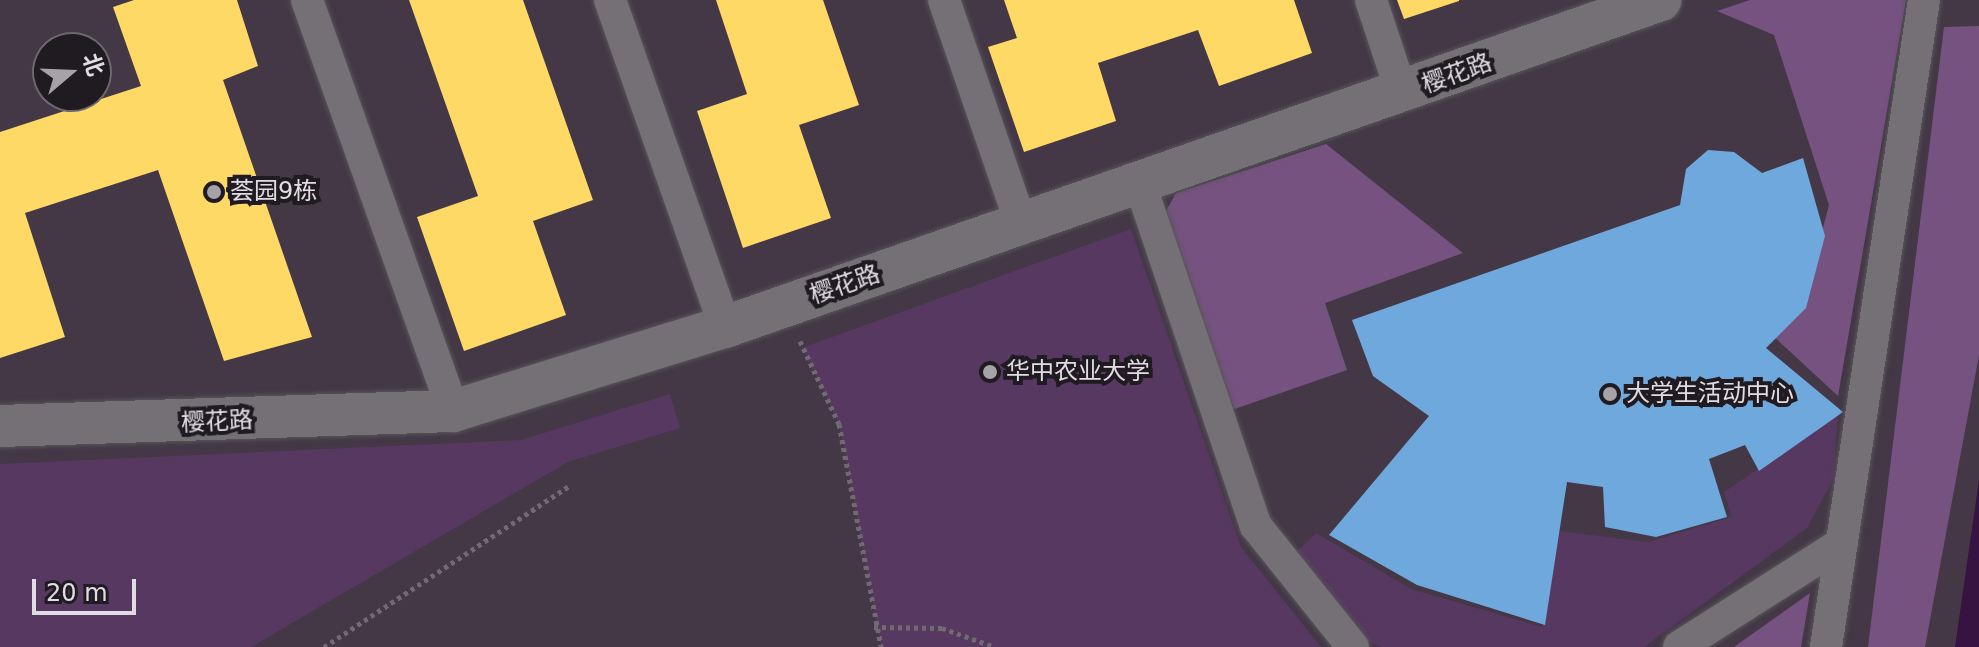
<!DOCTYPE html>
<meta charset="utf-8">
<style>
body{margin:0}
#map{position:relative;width:1979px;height:647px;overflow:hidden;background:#3a353a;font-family:"DejaVu Sans","Noto Sans SC",sans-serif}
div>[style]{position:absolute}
.built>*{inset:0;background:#443847}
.green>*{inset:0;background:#573860}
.forest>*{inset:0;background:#765280}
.water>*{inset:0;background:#361340}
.homes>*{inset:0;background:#ffd966}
.schools>*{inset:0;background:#6fa8dc}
.path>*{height:5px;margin-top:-2.5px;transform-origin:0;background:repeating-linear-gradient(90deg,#706b71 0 4px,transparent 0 8px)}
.roads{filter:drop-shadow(0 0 2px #575458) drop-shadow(0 0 2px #575458)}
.minor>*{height:32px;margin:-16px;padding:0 16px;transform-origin:16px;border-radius:16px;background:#756f76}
.tertiary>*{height:42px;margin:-21px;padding:0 21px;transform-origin:21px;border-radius:21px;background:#756f76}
.dots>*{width:22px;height:22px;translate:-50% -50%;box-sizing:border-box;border:4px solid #1f1b21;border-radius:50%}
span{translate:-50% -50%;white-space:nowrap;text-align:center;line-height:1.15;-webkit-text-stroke:8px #1f1b21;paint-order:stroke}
.street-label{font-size:24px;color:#e1dbe3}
.poi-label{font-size:24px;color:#e1dbe3}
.left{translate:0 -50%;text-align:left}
.north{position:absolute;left:32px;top:32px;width:80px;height:80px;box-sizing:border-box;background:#1f1b21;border:2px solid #6d686f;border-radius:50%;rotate:71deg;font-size:22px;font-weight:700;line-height:32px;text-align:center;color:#e1dbe3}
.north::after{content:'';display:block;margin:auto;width:28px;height:36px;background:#a7a1a8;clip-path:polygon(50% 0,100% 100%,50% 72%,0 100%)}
.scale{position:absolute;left:32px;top:579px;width:104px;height:36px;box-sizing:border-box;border:4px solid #e1dbe3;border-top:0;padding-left:10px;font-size:24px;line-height:28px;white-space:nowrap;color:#e1dbe3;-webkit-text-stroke:6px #1f1b21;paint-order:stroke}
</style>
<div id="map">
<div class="built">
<i style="clip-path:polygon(evenodd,0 0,1979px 0,1979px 647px,0 647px,0 0,48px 48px,96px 48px,96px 96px,48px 96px,48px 48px)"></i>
</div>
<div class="green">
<i style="clip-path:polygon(1131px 229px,1241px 547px,1321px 647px,881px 647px,839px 424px,802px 348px)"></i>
<i style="clip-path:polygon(670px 394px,680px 428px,568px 462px,251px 647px,0 647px,0 464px,521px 440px)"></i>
<i style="clip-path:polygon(1838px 415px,1833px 480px,1807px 528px,1644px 647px,1382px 647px,1349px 634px,1290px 558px,1316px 533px,1411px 589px,1542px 627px,1560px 531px,1648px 542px,1732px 517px,1724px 492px)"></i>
</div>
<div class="forest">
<i style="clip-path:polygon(1750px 0,1906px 0,1838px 396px,1770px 333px,1806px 292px,1829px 205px,1774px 35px,1717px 11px)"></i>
<i style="clip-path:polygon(1979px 26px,1979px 355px,1925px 647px,1868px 647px,1944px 27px)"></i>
<i style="clip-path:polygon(1326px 144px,1463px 253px,1325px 303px,1347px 370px,1223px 413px,1157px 227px,1176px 193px)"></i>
<i style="clip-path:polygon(1810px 593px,1801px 647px,1734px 647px)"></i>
</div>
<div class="water">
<i style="clip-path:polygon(1979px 480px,1979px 647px,1955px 647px)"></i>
</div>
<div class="homes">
<i style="clip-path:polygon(134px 0,237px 0,258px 66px,223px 80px,312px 337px,224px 361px,158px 170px,25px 213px,65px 337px,0 358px,0 132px,141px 86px,113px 7px)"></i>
<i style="clip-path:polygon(409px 0,523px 0,593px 200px,533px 221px,566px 315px,464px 351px,417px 217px,478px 196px)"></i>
<i style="clip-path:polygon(716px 0,823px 0,859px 105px,799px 125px,831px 218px,743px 248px,697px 111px,747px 94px)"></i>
<i style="clip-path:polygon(1004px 0,1294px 0,1312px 53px,1219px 86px,1198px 30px,1098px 63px,1116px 121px,1024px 152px,988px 47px,1017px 38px)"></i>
<i style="clip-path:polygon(1397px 0,1459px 0,1459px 1px,1404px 19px)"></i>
</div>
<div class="schools">
<i style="clip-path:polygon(1708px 150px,1734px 152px,1762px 173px,1803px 158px,1825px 236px,1806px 308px,1766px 348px,1843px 412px,1759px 471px,1745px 445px,1709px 459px,1727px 517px,1656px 537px,1605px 527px,1603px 487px,1567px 482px,1545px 625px,1417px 585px,1329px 535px,1429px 416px,1373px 376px,1352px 320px,1680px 205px,1686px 169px)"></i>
</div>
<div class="path">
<i style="left:800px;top:341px;width:92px;rotate:64.8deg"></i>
<i style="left:839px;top:424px;width:227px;rotate:79.3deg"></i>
<i style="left:874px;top:627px;width:68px;rotate:0.8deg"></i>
<i style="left:942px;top:628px;width:56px;rotate:19.7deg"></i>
<i style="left:324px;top:647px;width:292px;rotate:-33.3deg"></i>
</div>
<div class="roads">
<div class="minor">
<i style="left:307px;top:0;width:436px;rotate:70.4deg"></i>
<i style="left:610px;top:0;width:347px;rotate:70.6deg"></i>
<i style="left:944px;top:0;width:237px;rotate:71deg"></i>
<i style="left:1371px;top:0;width:99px;rotate:71.7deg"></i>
<i style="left:1140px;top:184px;width:361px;rotate:71.3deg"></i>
<i style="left:1256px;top:526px;width:155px;rotate:51.3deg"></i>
<i style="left:1679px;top:647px;width:193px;rotate:-32.5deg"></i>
<i style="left:1826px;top:647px;width:654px;rotate:-81.39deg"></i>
</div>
<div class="tertiary">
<i style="left:0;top:426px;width:453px;rotate:-1.9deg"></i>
<i style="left:453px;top:411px;width:285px;rotate:-17.2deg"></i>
<i style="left:725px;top:327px;width:991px;rotate:-19.26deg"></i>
</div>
</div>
<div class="dots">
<i style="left:214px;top:192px;background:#a7a1a8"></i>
<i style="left:990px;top:372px;background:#a7a1a8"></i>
<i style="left:1610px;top:394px;background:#a7a1a8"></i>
</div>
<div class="street-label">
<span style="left:1457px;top:74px;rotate:-20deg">樱花路</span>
<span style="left:845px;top:285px;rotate:-19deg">樱花路</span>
<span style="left:217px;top:422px;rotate:-3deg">樱花路</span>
</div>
<div class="poi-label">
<span class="left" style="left:230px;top:192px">荟园9栋</span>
<span class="left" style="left:1006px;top:372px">华中农业大学</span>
<span class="left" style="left:1626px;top:394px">大学生活动中心</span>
</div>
<div class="north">北</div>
<div class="scale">20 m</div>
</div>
